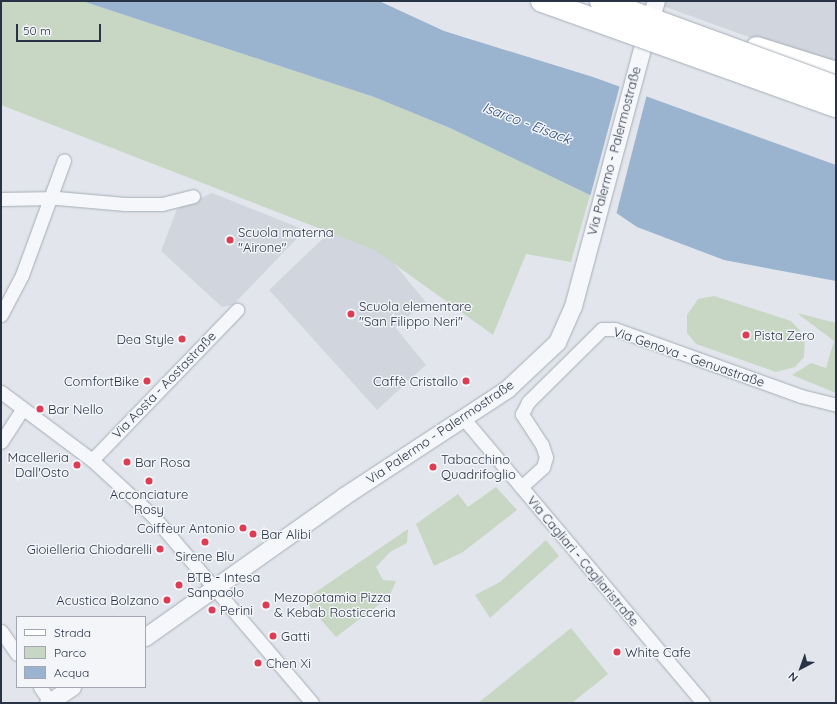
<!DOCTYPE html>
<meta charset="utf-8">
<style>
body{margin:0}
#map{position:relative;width:837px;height:704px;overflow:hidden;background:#e2e6ec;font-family:Quicksand,sans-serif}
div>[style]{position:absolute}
.built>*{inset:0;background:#d0d5de}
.green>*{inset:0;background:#c7d7c3}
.water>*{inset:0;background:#9ab3cf}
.pier>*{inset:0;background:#e2e6ec}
.roads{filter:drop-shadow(0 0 1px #a6adb7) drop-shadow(0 0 1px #a6adb7)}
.minor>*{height:13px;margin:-6.5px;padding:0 6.5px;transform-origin:6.5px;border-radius:6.5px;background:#f6f7fa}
.tertiary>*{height:17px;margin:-8.5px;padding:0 8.5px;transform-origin:8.5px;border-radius:8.5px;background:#f6f7fa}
.primary>*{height:21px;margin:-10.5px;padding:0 10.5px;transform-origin:10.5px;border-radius:10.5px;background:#fff}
.bridges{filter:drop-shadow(0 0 1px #a6adb7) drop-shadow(0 0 1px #a6adb7)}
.tertiary-bridge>*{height:17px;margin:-8.5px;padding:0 8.5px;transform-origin:8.5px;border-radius:8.5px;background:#f6f7fa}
.motorway-bridge>*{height:22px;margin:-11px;padding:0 11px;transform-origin:11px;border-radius:11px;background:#fff}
.dots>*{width:11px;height:11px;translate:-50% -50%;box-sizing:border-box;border:2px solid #f3f5f9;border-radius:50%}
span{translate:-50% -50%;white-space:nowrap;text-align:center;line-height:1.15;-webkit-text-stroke:3px #f3f5f9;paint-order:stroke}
.street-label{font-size:13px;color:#283346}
.poi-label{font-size:13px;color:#283346}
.left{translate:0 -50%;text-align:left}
.right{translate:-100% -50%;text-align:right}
.water-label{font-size:14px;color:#2e517f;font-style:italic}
.frame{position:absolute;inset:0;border:2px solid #283346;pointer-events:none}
.legend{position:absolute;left:16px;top:616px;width:130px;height:72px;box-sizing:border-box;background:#f3f5f9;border:1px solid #a2a7b1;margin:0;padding:5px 7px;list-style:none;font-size:12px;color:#283346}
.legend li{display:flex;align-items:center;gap:8px;height:20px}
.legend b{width:20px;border:1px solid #a2a7b1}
.north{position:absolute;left:781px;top:648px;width:40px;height:40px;-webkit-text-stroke:3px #f3f5f9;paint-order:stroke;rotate:221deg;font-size:11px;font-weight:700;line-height:16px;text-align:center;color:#283346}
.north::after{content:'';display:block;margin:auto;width:14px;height:18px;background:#283346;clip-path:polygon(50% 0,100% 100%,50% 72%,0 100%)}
.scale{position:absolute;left:16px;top:24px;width:85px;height:18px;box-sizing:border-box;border:2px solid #283346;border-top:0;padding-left:5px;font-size:12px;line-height:14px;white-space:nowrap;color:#283346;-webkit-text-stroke:3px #f3f5f9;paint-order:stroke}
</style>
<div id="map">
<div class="built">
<i style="clip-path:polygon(649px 1px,836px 1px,836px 67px,774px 46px)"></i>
<i style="clip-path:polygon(212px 193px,305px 230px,233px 305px,222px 307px,161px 251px,177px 209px)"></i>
<i style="clip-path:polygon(334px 228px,381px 248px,426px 302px,395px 327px,426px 365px,377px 410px,269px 290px)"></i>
</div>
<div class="green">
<i style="clip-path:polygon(1px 1px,82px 1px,374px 97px,450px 128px,590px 195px,571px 262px,526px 254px,493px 335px,375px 250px,1px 105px)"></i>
<i style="clip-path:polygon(714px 296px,791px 321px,805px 336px,804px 357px,795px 367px,776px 372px,696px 344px,687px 333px,687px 315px,698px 299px)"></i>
<i style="clip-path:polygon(797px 313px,836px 323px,836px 393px,792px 375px,811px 363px,826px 368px,834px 341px)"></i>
<i style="clip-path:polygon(496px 487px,517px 510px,463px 552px,434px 566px,416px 524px,458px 494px,468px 507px)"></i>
<i style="clip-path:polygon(408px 529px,407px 543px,390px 552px,376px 567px,383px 580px,396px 581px,389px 597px,336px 637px,304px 600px)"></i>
<i style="clip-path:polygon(546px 540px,559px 556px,490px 618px,475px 595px,500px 582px)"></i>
<i style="clip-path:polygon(571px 628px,608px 674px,572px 703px,478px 703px)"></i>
</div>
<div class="water">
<i style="clip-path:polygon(82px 1px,379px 1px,444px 31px,593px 77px,836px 165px,836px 281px,724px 260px,637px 227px,590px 195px,450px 128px,374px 97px)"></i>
</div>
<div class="pier">
<i style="clip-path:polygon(620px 85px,647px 94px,616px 215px,590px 197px)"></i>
</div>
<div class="roads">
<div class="minor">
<i style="left:1px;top:199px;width:56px;rotate:-1deg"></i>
<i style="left:57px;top:198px;width:68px;rotate:5deg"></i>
<i style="left:125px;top:204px;width:37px"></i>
<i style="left:162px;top:204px;width:32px;rotate:-14deg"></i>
<i style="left:1px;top:315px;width:45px;rotate:-62.3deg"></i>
<i style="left:22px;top:275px;width:122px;rotate:-69.9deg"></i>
<i style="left:1px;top:392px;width:114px;rotate:36.8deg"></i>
<i style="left:92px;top:460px;width:83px;rotate:42.6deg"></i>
<i style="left:153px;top:516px;width:245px;rotate:49.6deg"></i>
<i style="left:464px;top:419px;width:371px;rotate:49.9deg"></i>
<i style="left:1px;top:442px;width:40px;rotate:-57.1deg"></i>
<i style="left:92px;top:460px;width:209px;rotate:-46deg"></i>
<i style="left:521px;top:487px;width:30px;rotate:-42deg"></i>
<i style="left:543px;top:467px;width:10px;rotate:-73deg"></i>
<i style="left:546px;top:457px;width:13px;rotate:-108deg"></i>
<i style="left:542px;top:445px;width:37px;rotate:-123deg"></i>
<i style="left:522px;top:414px;width:13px;rotate:-63deg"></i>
<i style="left:528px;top:402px;width:104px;rotate:-44.6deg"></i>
<i style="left:602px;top:329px;width:13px"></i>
<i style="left:615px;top:329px;width:198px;rotate:19.8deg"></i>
<i style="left:801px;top:396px;width:36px;rotate:14deg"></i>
<i style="left:1px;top:631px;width:28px;rotate:55deg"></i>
<i style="left:40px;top:687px;width:18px;rotate:56deg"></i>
</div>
<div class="tertiary">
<i style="left:145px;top:637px;width:244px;rotate:-35.3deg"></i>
<i style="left:344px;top:496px;width:195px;rotate:-33.3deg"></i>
<i style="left:507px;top:389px;width:69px;rotate:-43.2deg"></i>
<i style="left:557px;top:342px;width:39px;rotate:-66deg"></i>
<i style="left:573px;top:306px;width:286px;rotate:-75deg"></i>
<i style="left:48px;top:703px;width:29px;rotate:-34deg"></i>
</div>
<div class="primary">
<i style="left:756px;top:47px;width:84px;rotate:17.4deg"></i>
</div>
</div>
<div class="bridges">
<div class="tertiary-bridge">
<i style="left:647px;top:30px;width:30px;rotate:-73deg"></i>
</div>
<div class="motorway-bridge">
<i style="left:542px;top:1px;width:312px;rotate:19.7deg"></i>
<i style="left:601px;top:1px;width:250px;rotate:20.1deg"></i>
</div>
</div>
<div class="dots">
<i style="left:230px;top:240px;background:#dd3c52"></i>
<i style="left:351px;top:314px;background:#dd3c52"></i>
<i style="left:746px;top:335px;background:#dd3c52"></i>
<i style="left:182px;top:339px;background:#dd3c52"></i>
<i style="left:147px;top:381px;background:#dd3c52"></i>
<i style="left:466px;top:381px;background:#dd3c52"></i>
<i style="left:40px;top:409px;background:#dd3c52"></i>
<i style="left:127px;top:462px;background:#dd3c52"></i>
<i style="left:77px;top:465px;background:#dd3c52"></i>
<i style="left:433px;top:467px;background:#dd3c52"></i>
<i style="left:149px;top:481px;background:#dd3c52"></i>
<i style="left:243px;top:528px;background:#dd3c52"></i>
<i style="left:253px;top:534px;background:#dd3c52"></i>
<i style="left:205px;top:542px;background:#dd3c52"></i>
<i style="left:160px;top:549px;background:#dd3c52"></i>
<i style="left:179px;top:585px;background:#dd3c52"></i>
<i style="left:167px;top:600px;background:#dd3c52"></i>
<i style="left:266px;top:605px;background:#dd3c52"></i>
<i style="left:212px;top:610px;background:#dd3c52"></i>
<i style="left:273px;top:636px;background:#dd3c52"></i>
<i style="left:617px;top:652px;background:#dd3c52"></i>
<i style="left:258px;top:663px;background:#dd3c52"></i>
</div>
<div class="street-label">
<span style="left:614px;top:151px;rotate:-75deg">Via Palermo - Palermostraße</span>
<span style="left:689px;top:357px;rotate:19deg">Via Genova - Genuastraße</span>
<span style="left:164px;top:385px;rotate:-46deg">Via Aosta - Aostastraße</span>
<span style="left:440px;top:432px;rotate:-34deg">Via Palermo - Palermostraße</span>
<span style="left:583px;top:561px;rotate:50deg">Via Cagliari - Cagliaristraße</span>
</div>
<div class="poi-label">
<span class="left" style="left:238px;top:240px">Scuola materna<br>"Airone"</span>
<span class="left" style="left:359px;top:314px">Scuola elementare<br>"San Filippo Neri"</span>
<span class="left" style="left:754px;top:335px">Pista Zero</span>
<span class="right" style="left:174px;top:339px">Dea Style</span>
<span class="right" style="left:139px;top:381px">ComfortBike</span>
<span class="right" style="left:458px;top:381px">Caffè Cristallo</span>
<span class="left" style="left:48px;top:409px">Bar Nello</span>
<span class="right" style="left:69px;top:465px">Macelleria<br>Dall'Osto</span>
<span class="left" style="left:441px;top:467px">Tabacchino<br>Quadrifoglio</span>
<span class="left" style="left:135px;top:462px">Bar Rosa</span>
<span style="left:149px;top:502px">Acconciature<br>Rosy</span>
<span class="right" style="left:235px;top:528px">Coiffeur Antonio</span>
<span class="left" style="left:261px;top:534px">Bar Alibi</span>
<span class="right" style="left:152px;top:549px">Gioielleria Chiodarelli</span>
<span style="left:205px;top:556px">Sirene Blu</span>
<span class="left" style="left:187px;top:585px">BTB - Intesa<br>Sanpaolo</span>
<span class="left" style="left:274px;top:605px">Mezopotamia Pizza<br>&amp; Kebab Rosticceria</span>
<span class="right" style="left:159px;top:600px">Acustica Bolzano</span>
<span class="left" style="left:220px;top:610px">Perini</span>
<span class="left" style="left:281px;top:636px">Gatti</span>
<span class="left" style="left:625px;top:652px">White Cafe</span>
<span class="left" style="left:266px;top:663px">Chen Xi</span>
</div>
<div class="water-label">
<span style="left:527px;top:123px;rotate:21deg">Isarco - Eisack</span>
</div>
<div class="frame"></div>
<ul class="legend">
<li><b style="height:5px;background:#fff"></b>Strada</li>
<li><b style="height:11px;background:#c7d7c3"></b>Parco</li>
<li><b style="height:11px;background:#9ab3cf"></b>Acqua</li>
</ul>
<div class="north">N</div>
<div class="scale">50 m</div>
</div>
